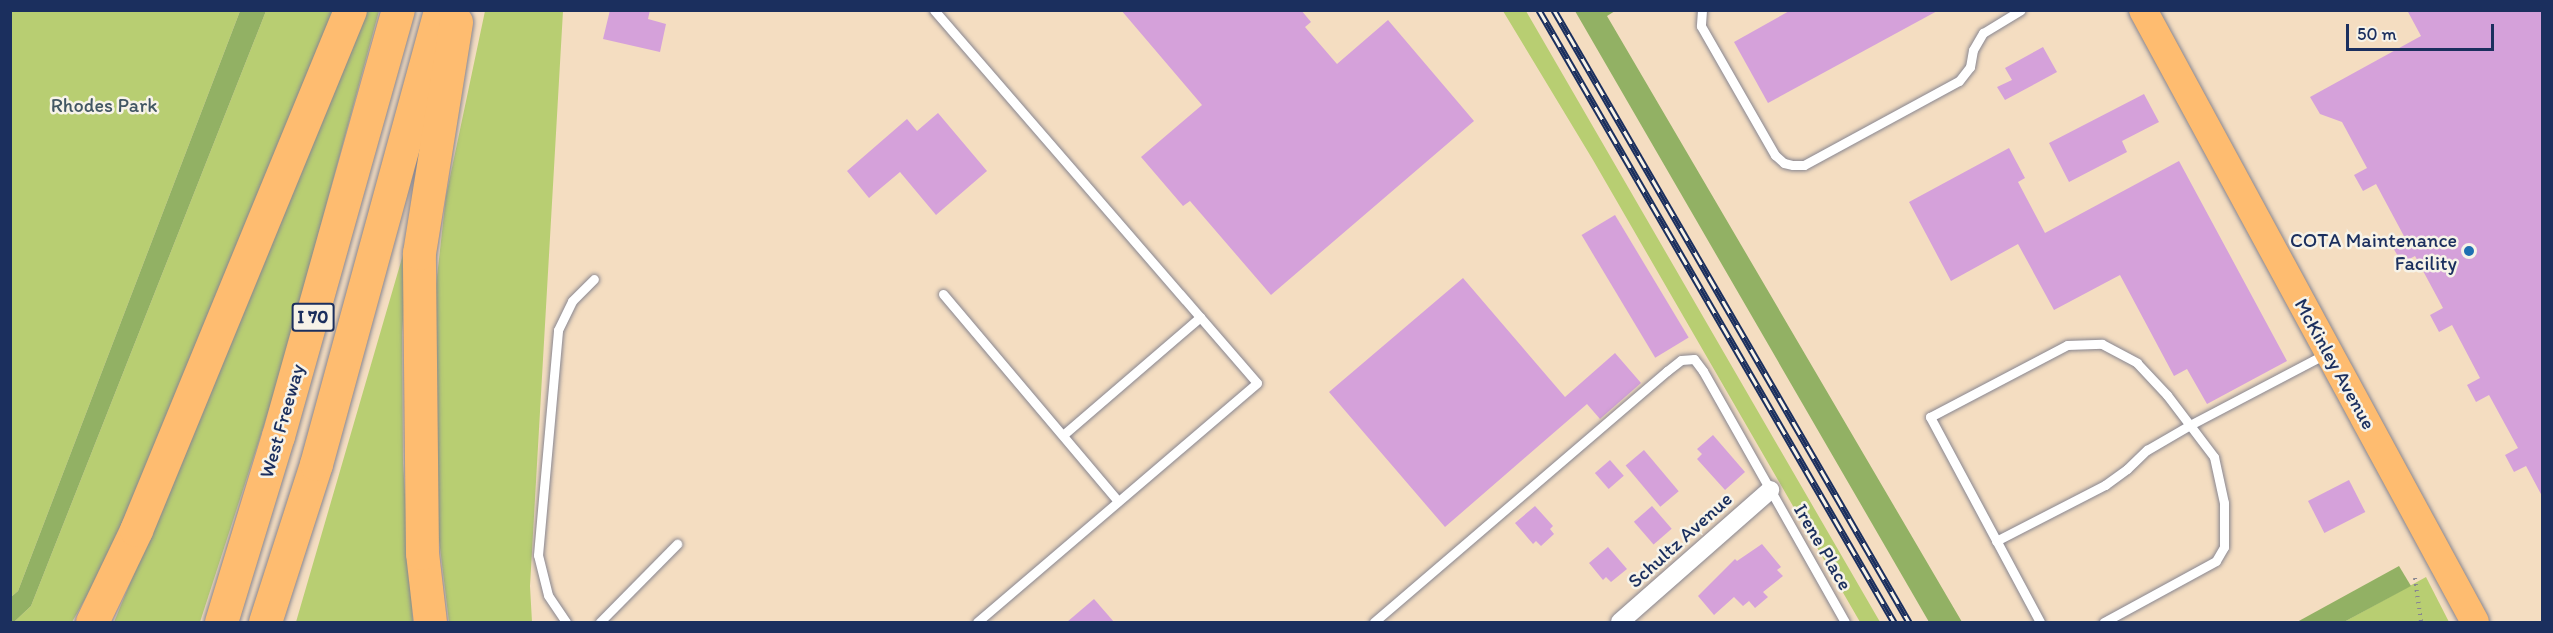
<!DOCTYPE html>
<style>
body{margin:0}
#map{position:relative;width:2553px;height:633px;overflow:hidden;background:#f4ddc1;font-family:Itim,sans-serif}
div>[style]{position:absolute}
.green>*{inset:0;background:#b8ce72}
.forest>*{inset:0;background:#92b164}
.building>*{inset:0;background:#d5a1da;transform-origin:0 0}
.path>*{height:4px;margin-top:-2px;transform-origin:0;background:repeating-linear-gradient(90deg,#888690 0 1.5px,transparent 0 6px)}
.roads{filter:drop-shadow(0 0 2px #888690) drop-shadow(0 0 2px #888690)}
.service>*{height:9px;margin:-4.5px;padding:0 4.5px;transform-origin:4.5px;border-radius:4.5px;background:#fff}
.minor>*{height:18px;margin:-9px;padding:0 9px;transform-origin:9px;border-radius:9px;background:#fff}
.primary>*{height:28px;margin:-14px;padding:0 14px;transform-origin:14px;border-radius:14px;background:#febc70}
.motorway>*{height:33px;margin:-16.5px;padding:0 16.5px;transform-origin:16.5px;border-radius:16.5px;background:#febc70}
.rail>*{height:7px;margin-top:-3.5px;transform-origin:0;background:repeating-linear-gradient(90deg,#f7f3e8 0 14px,#1b2f5e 0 28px);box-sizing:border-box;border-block:2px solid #1b2f5e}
.dots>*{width:16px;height:16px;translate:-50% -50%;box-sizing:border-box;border:3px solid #f7f3e8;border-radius:50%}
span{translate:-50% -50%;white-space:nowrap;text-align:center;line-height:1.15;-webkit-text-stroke:5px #f7f3e8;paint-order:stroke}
.shield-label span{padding:2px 4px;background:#f7f3e8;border:2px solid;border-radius:4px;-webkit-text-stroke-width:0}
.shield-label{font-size:18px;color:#1b2f5e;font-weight:700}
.park-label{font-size:20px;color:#425763}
.poi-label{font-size:20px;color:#1b2f5e}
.right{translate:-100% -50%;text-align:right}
.street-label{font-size:20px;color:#1b2f5e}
.frame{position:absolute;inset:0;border:12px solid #1b2f5e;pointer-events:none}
.scale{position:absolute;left:2346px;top:24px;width:148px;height:27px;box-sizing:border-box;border:3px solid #1b2f5e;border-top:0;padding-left:8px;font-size:18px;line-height:21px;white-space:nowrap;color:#1b2f5e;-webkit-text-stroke:4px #f7f3e8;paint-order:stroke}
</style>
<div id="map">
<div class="green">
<i style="clip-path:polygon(10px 11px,240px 11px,18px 591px,11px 597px)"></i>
<i style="clip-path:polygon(266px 11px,336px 11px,104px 566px,72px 622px,14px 622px,31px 606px)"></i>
<i style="clip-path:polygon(366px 11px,379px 11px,279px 379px,200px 622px,114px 622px)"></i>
<i style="clip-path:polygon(485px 11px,563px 11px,530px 586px,532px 622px,449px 622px,431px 473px,434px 304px,446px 196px)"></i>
<i style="clip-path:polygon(1503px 11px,1526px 11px,1880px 622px,1860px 622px,1593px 160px)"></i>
<i style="clip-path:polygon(409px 234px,402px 333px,403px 463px,413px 622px,296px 622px)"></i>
<i style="clip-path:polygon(2426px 577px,2449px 622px,2344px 622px)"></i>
</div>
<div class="forest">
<i style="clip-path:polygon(240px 11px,266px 11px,31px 606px,14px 622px,11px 622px,11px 597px,18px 591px)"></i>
<i style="clip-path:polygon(1575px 11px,1615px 11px,1607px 16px,1962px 622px,1929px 622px)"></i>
<i style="clip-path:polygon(2399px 566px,2411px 586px,2344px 622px,2297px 622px)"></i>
</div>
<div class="building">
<i style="clip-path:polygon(610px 10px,650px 10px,648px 19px,666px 24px,660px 52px,603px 39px)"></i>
<i style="clip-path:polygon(1121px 10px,1301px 10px,1311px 22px,1305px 27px,1337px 64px,1388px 20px,1474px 121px,1271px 295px,1190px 201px,1183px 206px,1141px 157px,1202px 105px)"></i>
<i style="clip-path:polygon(1791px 10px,1939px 10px,1768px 103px,1734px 42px)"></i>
<i style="clip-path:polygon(2407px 10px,2542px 10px,2542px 496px,2526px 466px,2514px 472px,2505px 455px,2518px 448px,2489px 395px,2476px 402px,2467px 385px,2480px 378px,2452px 325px,2439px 332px,2430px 315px,2443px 308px,2415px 256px,2402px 263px,2392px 246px,2405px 238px,2376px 184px,2363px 191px,2354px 175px,2367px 168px,2342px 122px,2320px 114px,2310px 97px,2421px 36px)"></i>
<i style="clip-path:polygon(2043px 47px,2057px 72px,2005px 100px,1997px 87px,2012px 80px,2005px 68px)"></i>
<i style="clip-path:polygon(2144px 94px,2159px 122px,2122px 141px,2127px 152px,2069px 182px,2049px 143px)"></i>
<i style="clip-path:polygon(938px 113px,987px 171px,936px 215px,900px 172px,869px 198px,847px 171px,907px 119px,917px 131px)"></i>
<i style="clip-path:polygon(2009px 148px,2025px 178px,2018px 182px,2045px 233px,2179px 161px,2287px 361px,2207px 404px,2187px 369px,2174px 376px,2120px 275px,2054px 310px,2018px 244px,1951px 281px,1909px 202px)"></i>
<i style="left:1615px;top:215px;width:143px;height:39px;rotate:59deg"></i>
<i style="clip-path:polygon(1463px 278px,1565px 397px,1615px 353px,1641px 383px,1600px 419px,1587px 404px,1445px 527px,1329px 392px)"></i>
<i style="clip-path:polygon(1713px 435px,1745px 472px,1725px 490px,1697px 459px,1702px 454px,1697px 449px)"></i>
<i style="left:1644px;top:450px;width:54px;height:24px;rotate:50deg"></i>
<i style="left:1610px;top:460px;width:21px;height:20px;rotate:49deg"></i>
<i style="left:2349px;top:480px;width:36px;height:46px;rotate:63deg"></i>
<i style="clip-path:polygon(1535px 506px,1553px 526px,1550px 529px,1554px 534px,1541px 546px,1536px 541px,1533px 544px,1515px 523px)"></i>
<i style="left:1652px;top:506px;width:30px;height:24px;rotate:49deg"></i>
<i style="clip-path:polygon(1762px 544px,1781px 567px,1777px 570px,1783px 576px,1763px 592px,1768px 597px,1755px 608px,1749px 601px,1743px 606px,1734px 597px,1714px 615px,1698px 596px,1735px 559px,1737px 561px)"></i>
<i style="clip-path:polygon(1608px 547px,1627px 569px,1611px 582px,1606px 577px,1603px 580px,1589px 563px)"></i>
<i style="clip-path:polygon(1094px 599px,1114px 622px,1067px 622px)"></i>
</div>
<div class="path">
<i style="left:2415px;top:578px;width:44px;rotate:82.2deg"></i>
</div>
<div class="roads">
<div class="service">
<i style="left:934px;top:10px;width:493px;rotate:49.1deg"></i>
<i style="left:1257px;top:383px;width:368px;rotate:139.5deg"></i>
<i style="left:1702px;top:10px;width:16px;rotate:94deg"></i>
<i style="left:1701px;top:26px;width:149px;rotate:60.2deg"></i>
<i style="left:1775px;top:155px;width:12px;rotate:42deg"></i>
<i style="left:1784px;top:163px;width:9px;rotate:13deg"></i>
<i style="left:1793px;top:165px;width:11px"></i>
<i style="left:1804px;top:165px;width:176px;rotate:-28.5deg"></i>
<i style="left:1959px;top:81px;width:18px;rotate:-52deg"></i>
<i style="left:1970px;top:67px;width:17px;rotate:-80deg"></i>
<i style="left:1973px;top:50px;width:20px;rotate:-60deg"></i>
<i style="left:1983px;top:33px;width:44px;rotate:-31.2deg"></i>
<i style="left:943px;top:294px;width:271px;rotate:49.8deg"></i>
<i style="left:1063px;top:435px;width:181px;rotate:-40.7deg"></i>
<i style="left:1996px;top:541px;width:123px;rotate:-27.2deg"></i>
<i style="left:2105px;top:485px;width:27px;rotate:-36deg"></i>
<i style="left:2127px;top:469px;width:28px;rotate:-44deg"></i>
<i style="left:2147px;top:450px;width:50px;rotate:-30.2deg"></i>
<i style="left:2190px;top:425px;width:155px;rotate:-27.7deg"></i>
<i style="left:566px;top:622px;width:32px;rotate:-124deg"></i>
<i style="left:548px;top:595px;width:41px;rotate:-104deg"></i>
<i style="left:538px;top:555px;width:226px;rotate:-84.9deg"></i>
<i style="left:558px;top:330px;width:32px;rotate:-64deg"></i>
<i style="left:572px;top:301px;width:31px;rotate:-45deg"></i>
<i style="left:600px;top:622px;width:110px;rotate:-45.4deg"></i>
<i style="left:1374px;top:622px;width:386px;rotate:-40.6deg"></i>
<i style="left:1667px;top:371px;width:18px;rotate:-38deg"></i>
<i style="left:1681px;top:360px;width:13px;rotate:-4deg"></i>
<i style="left:1694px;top:359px;width:15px;rotate:53deg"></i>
<i style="left:1703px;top:371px;width:288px;rotate:60.5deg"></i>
<i style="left:2040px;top:622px;width:233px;rotate:-118.2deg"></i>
<i style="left:1930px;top:417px;width:155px;rotate:-27.7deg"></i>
<i style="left:2067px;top:345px;width:35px;rotate:-2deg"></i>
<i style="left:2102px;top:344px;width:40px;rotate:28deg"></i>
<i style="left:2137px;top:363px;width:44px;rotate:46.8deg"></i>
<i style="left:2167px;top:395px;width:78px;rotate:52.8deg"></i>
<i style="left:2214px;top:457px;width:47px;rotate:77.7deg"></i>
<i style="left:2224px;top:503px;width:44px;rotate:90deg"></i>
<i style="left:2224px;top:547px;width:16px;rotate:120deg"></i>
<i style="left:2216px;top:561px;width:128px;rotate:151.4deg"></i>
</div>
<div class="minor">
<i style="left:1620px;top:622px;width:200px;rotate:-41.3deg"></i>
</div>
<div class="primary">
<i style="left:2143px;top:10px;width:696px;rotate:61.52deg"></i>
</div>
<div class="motorway">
<i style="left:92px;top:622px;width:102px;rotate:-64.4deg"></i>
<i style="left:136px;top:530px;width:562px;rotate:-67.63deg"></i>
<i style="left:221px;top:622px;width:195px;rotate:-73deg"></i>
<i style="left:278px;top:436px;width:443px;rotate:-74.3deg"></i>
<i style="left:265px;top:622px;width:166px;rotate:-72.1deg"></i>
<i style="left:316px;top:464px;width:471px;rotate:-74.7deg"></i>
<i style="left:430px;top:622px;width:69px;rotate:-96.6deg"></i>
<i style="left:422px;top:553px;width:300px;rotate:-90.6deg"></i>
<i style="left:419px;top:253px;width:234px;rotate:-80.9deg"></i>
</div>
</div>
<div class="rail">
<i style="left:1539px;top:10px;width:708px;rotate:59.88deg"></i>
<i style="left:1554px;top:10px;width:708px;rotate:59.88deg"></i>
</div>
<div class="dots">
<i style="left:2469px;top:251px;background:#1f6fb2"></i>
</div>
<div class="shield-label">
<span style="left:313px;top:317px">I 70</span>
</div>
<div class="park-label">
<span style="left:104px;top:105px">Rhodes Park</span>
</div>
<div class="poi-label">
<span class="right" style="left:2457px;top:252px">COTA Maintenance<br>Facility</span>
</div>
<div class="street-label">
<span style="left:2335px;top:364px;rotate:61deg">McKinley Avenue</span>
<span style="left:282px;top:421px;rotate:-74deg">West Freeway</span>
<span style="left:1680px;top:540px;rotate:-42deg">Schultz Avenue</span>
<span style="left:1823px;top:547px;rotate:60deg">Irene Place</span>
</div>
<div class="frame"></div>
<div class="scale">50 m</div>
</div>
